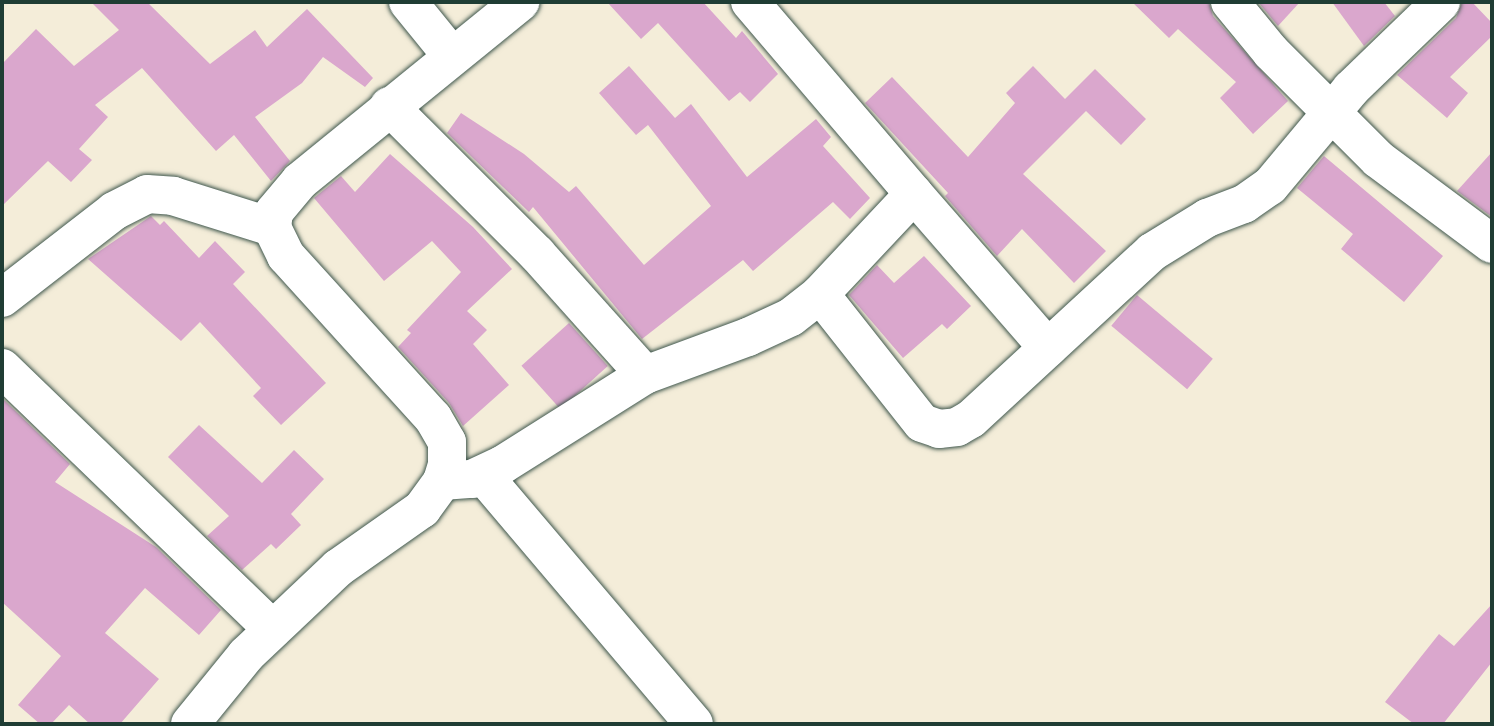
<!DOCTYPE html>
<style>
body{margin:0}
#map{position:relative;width:1494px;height:726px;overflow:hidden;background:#f4edd9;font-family:"IM FELL French Canon",serif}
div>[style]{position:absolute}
.building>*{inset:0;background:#daa7cd;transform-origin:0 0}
.roads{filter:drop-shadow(0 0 2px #3f574d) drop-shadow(0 0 2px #3f574d)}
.minor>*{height:38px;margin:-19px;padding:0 19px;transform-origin:19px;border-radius:19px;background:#fff}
span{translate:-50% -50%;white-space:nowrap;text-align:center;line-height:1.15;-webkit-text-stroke:5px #fff;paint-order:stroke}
.frame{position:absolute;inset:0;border:4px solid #1f3d34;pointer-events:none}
</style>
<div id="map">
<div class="building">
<i style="clip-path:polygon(91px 2px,147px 2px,210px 64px,255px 30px,267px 47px,307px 9px,373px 78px,365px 87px,323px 57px,302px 83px,255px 117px,290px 161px,271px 181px,234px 135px,216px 151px,142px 68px,95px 105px,108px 117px,79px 149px,92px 160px,71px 182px,48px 161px,2px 206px,2px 64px,36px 29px,74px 66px,119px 30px)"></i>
<i style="clip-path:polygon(607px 2px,703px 2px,736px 38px,742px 31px,778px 74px,750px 102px,740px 92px,729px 101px,658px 23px,641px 39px)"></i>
<i style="clip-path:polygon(1132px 2px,1209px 2px,1213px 16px,1288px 101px,1253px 134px,1220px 98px,1236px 82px,1178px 29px,1169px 38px)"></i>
<i style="clip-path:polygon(1258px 2px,1300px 2px,1278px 26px)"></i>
<i style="clip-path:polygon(1332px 2px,1384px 2px,1395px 16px,1364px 46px)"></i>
<i style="clip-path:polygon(1462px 2px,1472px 2px,1492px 23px,1492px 36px,1450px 77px,1468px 93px,1447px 118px,1397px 75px,1456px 18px)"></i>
<i style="clip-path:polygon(629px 66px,675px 118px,691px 104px,747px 177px,816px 119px,831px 137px,823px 146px,870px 198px,850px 219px,833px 202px,753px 271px,743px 260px,642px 339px,533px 207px,529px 212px,447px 133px,461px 113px,524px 154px,569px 192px,576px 186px,644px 265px,711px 206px,648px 125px,636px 135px,599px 93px)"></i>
<i style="clip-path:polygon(1033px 66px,1065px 99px,1095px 69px,1146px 119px,1121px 145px,1086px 111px,1023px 174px,1106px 251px,1074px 283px,1022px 229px,997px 256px,945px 196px,948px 193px,865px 103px,892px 77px,968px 157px,1015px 103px,1006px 93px)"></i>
<i style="clip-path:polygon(1492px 152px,1492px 217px,1457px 191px)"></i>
<i style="clip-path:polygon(390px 154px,473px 227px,512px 269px,467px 311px,487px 330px,473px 344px,509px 385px,463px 426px,449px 403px,398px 347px,411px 333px,407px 330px,461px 272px,432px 241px,384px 281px,314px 198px,341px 176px,355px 192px)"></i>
<i style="clip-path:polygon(1324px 156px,1443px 256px,1404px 302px,1341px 249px,1353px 234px,1297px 188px)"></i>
<i style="clip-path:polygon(151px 216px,160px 225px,164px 221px,199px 258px,215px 241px,245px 272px,233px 284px,326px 383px,281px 425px,253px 396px,261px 388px,200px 322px,181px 341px,88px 259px)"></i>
<i style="clip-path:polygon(924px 256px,971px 306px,947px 329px,942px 324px,903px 358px,849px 295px,877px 265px,894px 283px)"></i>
<i style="left:1137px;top:295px;width:99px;height:40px;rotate:40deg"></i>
<i style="left:569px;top:323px;width:58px;height:64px;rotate:48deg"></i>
<i style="clip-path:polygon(2px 398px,70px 464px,55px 482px,156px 547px,221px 610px,199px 635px,145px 588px,105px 633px,159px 679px,120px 724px,90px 724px,69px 705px,51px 724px,40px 724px,18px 705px,61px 656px,2px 602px)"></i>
<i style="clip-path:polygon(199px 425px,262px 483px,294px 450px,324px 479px,291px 514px,301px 525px,276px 549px,271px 544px,242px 570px,207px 536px,229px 516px,168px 457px)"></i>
<i style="clip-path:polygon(1492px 604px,1492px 662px,1443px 724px,1414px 724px,1385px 702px,1439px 634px,1454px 646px)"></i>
</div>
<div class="roads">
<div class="minor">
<i style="left:408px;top:2px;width:68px;rotate:50.9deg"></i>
<i style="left:750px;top:2px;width:253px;rotate:49.5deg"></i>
<i style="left:1230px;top:2px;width:65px;rotate:50.6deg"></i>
<i style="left:1271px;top:52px;width:151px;rotate:45deg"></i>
<i style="left:1378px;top:159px;width:142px;rotate:36.7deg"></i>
<i style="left:389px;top:106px;width:209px;rotate:45deg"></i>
<i style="left:537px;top:254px;width:162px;rotate:48.2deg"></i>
<i style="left:820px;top:294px;width:137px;rotate:-46.8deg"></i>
<i style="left:914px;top:194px;width:204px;rotate:49deg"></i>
<i style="left:2px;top:298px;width:142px;rotate:-37.8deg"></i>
<i style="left:114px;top:211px;width:37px;rotate:-27deg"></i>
<i style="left:147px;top:194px;width:26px;rotate:4deg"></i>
<i style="left:173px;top:196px;width:104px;rotate:17.4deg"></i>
<i style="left:2px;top:368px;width:376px;rotate:44deg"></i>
<i style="left:483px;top:475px;width:326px;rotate:49.7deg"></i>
<i style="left:442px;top:481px;width:30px;rotate:-4deg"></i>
<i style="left:472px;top:479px;width:33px;rotate:-25deg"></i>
<i style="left:502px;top:465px;width:169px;rotate:-32.2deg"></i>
<i style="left:645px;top:375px;width:110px;rotate:-20.3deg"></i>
<i style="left:748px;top:337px;width:47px;rotate:-24.9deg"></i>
<i style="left:791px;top:317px;width:37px;rotate:-38deg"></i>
<i style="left:820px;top:294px;width:164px;rotate:51.7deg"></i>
<i style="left:922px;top:423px;width:18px;rotate:19deg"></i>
<i style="left:939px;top:429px;width:18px;rotate:-6deg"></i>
<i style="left:957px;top:427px;width:16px;rotate:-30deg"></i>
<i style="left:971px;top:419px;width:246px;rotate:-42.7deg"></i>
<i style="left:1152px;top:252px;width:65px;rotate:-31.7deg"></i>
<i style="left:1207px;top:218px;width:40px;rotate:-21deg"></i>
<i style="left:1244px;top:204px;width:32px;rotate:-35deg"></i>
<i style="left:1270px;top:186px;width:126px;rotate:-50.1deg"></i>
<i style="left:1351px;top:89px;width:125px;rotate:-44deg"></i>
<i style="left:190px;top:724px;width:89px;rotate:-50.9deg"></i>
<i style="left:246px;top:655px;width:127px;rotate:-43.4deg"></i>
<i style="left:338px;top:568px;width:103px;rotate:-35.1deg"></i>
<i style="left:422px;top:509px;width:34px;rotate:-54deg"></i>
<i style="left:442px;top:481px;width:17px;rotate:-73deg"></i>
<i style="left:447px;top:465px;width:23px;rotate:-90deg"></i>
<i style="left:447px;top:442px;width:28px;rotate:-120deg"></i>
<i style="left:433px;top:418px;width:219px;rotate:-132.2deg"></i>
<i style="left:286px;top:256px;width:32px;rotate:-116deg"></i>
<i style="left:272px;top:227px;width:15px;rotate:-82deg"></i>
<i style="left:274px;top:212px;width:40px;rotate:-50deg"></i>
<i style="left:300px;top:181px;width:284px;rotate:-39.1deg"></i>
</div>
</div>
<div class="frame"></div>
</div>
